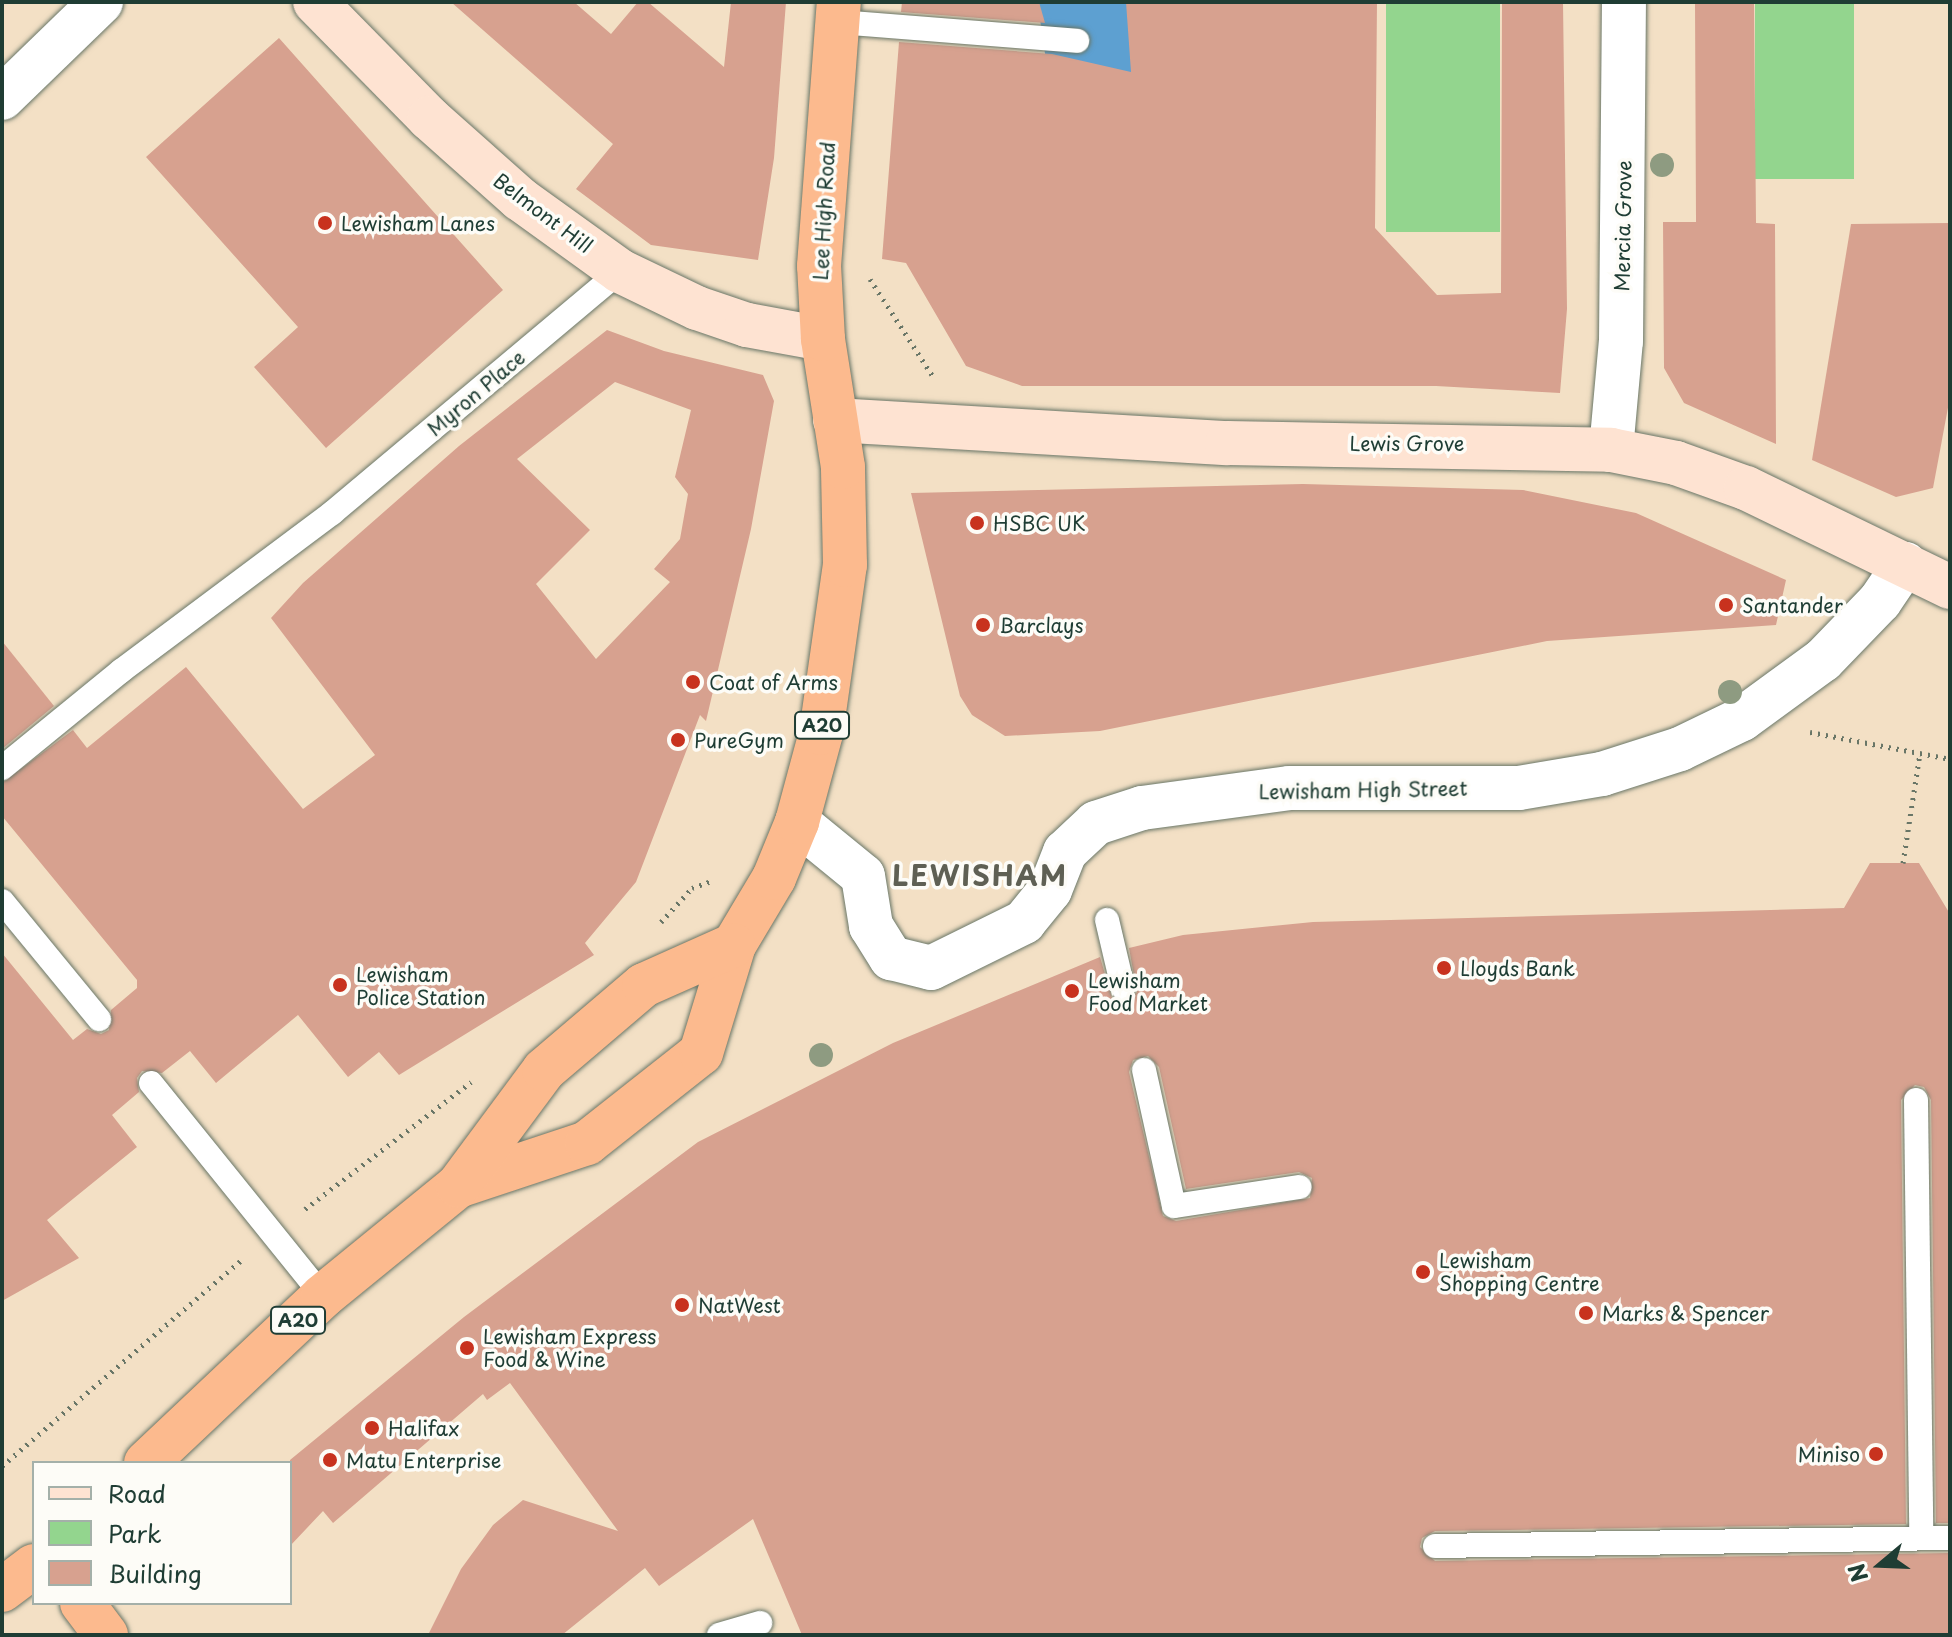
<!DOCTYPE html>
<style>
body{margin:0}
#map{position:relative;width:1952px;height:1637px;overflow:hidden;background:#f3e0c5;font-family:"Playpen Sans",sans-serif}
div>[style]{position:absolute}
.green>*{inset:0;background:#93d58e;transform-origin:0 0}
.river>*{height:94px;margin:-47px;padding:0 47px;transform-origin:47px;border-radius:47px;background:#5da0d1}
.building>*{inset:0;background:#d7a18f}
.path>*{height:5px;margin-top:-2.5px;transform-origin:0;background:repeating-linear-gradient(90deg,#697667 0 2px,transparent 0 8px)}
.roads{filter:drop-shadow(0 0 2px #697667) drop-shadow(0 0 2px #697667)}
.lane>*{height:24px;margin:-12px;padding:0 12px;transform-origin:12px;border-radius:12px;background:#fff}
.street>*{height:44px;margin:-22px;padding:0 22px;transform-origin:22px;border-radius:22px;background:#fff}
.secondary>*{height:44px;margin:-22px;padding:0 22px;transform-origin:22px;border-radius:22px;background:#fee3d2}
.highway>*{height:44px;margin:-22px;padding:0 22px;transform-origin:22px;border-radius:22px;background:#fcba8e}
.trees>*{width:24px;height:24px;margin:-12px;border-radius:50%;background:#8e9b81}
.dots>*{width:22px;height:22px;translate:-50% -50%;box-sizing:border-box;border:4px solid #fdfcf7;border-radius:50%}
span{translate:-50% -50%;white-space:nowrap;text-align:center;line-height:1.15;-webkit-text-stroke:7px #fdfcf7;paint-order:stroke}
.shield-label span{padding:2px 6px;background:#fdfcf7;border:2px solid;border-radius:6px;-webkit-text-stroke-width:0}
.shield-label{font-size:18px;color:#1f3d34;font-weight:700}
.street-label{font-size:20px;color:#1f3d34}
.poi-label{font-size:20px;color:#1f3d34}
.left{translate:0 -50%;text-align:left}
.right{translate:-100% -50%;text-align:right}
.district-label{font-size:28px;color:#5f6054;font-weight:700;letter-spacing:2px}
.frame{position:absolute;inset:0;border:4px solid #1f3d34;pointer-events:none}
.legend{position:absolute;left:32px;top:1461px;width:260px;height:144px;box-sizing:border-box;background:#fdfcf7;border:2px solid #a4b0a9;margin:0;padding:10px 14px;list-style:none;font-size:24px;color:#1f3d34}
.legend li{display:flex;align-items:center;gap:16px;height:40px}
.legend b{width:40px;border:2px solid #a4b0a9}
.north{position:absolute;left:1840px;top:1525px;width:80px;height:80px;-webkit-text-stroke:6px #fdfcf7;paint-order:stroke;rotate:251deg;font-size:22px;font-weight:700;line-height:32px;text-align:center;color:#1f3d34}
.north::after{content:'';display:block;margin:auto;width:28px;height:36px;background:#1f3d34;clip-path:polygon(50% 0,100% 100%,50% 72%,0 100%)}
</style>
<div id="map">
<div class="green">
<i style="left:1386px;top:2px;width:114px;height:230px"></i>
<i style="left:1755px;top:2px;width:99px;height:177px"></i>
</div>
<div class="river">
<i style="left:1058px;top:187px;width:56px;rotate:-63.4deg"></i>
<i style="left:1083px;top:137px;width:81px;rotate:-82.9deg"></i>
<i style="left:1093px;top:57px;width:56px;rotate:-98.3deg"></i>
</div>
<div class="building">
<i style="clip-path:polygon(451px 2px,574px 2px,611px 34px,638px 2px,648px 2px,724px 67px,731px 2px,786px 2px,774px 158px,758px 260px,651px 245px,576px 189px,613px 144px)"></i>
<i style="clip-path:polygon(902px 2px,1039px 2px,1045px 23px,901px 12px)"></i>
<i style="clip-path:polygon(1126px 2px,1377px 2px,1375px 228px,1437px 295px,1501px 293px,1502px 2px,1563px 2px,1567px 309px,1560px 393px,1436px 386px,1022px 386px,966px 366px,906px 263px,882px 259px,899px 42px,1052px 54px,1131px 72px)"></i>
<i style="clip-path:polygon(1695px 2px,1754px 2px,1756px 223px,1775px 224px,1776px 444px,1684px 403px,1664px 368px,1663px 222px,1696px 222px)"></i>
<i style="clip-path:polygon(279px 38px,503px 290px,326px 448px,254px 367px,298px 327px,146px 157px)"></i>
<i style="clip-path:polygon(1950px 223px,1950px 397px,1933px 488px,1896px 497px,1812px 460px,1851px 224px)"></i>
<i style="clip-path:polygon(evenodd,607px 330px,664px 351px,763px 375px,774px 401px,751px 529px,706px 721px,700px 715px,636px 882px,585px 943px,594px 955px,399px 1075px,379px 1052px,348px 1077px,298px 1015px,216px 1083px,190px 1051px,162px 1073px,142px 1071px,137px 1078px,139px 1092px,112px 1115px,137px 1147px,47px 1220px,79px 1258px,2px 1301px,2px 953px,73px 1040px,87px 1029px,101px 1034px,109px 1030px,111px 1010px,137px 988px,137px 980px,2px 816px,2px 783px,73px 730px,87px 748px,186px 667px,303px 809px,375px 755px,271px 618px,303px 583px,459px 446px,607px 330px,615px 382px,691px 410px,675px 477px,688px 494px,680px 539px,654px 569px,670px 582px,596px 659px,536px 584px,590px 530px,517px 459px,615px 382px)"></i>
<i style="clip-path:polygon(1303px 484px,1523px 490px,1636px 513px,1786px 580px,1776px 625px,1547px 641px,1100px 731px,1005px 736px,972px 715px,960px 696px,911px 493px)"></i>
<i style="clip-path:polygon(2px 641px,54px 706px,2px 749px)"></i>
<i style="clip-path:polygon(evenodd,1870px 863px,1919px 863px,1950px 914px,1950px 1523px,1936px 1523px,1931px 1100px,1924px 1087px,1915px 1085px,1901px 1100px,1906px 1524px,1435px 1531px,1422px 1538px,1420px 1547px,1435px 1561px,1950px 1553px,1950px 1635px,802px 1635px,753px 1519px,659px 1586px,645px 1568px,562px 1635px,428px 1635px,461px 1569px,493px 1525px,523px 1500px,618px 1531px,510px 1383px,487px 1400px,483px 1394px,333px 1523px,323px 1511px,290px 1546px,290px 1460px,464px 1317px,698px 1142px,893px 1043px,1100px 957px,1112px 998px,1127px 1002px,1137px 992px,1129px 948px,1183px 935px,1313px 922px,1844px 908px,1870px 863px,1148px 1056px,1159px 1067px,1186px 1189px,1299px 1172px,1312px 1178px,1310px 1198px,1176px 1221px,1163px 1216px,1129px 1072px,1133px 1060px,1148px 1056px)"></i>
</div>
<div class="path">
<i style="left:870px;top:279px;width:118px;rotate:57.1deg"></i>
<i style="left:1810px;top:732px;width:143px;rotate:10.9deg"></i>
<i style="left:1903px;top:863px;width:111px;rotate:-81.2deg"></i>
<i style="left:661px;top:922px;width:46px;rotate:-47.6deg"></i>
<i style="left:692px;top:888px;width:23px;rotate:-20deg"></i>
<i style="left:305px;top:1209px;width:209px;rotate:-37.4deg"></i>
<i style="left:2px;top:1466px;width:319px;rotate:-40.7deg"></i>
</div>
<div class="roads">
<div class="lane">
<i style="left:838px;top:22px;width:240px;rotate:4.5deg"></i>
<i style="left:2px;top:768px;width:154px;rotate:-39.2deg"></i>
<i style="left:121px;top:671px;width:264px;rotate:-36.8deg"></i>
<i style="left:332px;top:513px;width:376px;rotate:-40deg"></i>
<i style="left:2px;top:901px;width:153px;rotate:50.6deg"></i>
<i style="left:1107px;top:920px;width:70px;rotate:76.8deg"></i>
<i style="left:1144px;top:1070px;width:139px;rotate:77.6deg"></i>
<i style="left:1174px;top:1206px;width:127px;rotate:-8.6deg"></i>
<i style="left:151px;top:1083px;width:274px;rotate:51.1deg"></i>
<i style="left:1916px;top:1100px;width:438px;rotate:89.3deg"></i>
<i style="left:1435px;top:1546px;width:515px;rotate:-0.89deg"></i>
<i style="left:719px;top:1635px;width:43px;rotate:-16.3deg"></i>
</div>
<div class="street">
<i style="left:2px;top:98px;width:138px;rotate:-44.1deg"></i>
<i style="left:1611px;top:450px;width:109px;rotate:-84.8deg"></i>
<i style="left:1621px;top:341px;width:339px;rotate:-89.5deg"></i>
<i style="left:797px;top:822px;width:85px;rotate:39.3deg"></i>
<i style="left:863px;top:876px;width:51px;rotate:80.9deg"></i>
<i style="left:871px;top:926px;width:38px;rotate:58deg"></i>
<i style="left:891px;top:958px;width:41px;rotate:14deg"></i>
<i style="left:931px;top:968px;width:104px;rotate:-26.3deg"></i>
<i style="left:1024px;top:922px;width:41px;rotate:-50.9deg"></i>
<i style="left:1050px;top:890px;width:41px;rotate:-68.5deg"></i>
<i style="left:1065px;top:852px;width:42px;rotate:-43.1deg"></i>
<i style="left:1096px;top:823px;width:48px;rotate:-18.1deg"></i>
<i style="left:1142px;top:808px;width:148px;rotate:-7.7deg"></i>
<i style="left:1289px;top:788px;width:230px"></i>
<i style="left:1519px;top:788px;width:84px;rotate:-9.6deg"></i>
<i style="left:1602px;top:774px;width:82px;rotate:-17.8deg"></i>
<i style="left:1680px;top:749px;width:69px;rotate:-25.8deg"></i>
<i style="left:1742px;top:719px;width:100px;rotate:-36.1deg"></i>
<i style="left:1823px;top:660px;width:82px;rotate:-46deg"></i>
<i style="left:1880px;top:601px;width:45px;rotate:-56deg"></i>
</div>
<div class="secondary">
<i style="left:315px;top:2px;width:163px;rotate:45.5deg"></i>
<i style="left:429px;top:118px;width:122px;rotate:41.7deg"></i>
<i style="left:520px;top:199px;width:123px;rotate:35.8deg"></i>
<i style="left:620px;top:271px;width:85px;rotate:25.7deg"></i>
<i style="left:697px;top:308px;width:53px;rotate:18.8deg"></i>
<i style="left:747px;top:325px;width:77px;rotate:10.4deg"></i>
<i style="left:835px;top:420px;width:393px;rotate:3.4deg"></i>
<i style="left:1227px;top:443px;width:384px;rotate:1deg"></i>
<i style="left:1611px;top:450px;width:66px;rotate:11.3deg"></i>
<i style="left:1676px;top:463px;width:74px;rotate:19.7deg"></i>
<i style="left:1746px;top:488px;width:227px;rotate:25.9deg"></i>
</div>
<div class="highway">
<i style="left:458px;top:1186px;width:136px;rotate:-18.4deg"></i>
<i style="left:587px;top:1143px;width:145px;rotate:-38.3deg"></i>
<i style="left:701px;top:1053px;width:113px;rotate:-73deg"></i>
<i style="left:734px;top:945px;width:78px;rotate:-59.2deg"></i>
<i style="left:774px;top:878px;width:61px;rotate:-67.7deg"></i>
<i style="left:797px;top:822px;width:92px;rotate:-74.9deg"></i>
<i style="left:821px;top:733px;width:170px;rotate:-81.9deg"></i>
<i style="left:845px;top:565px;width:98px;rotate:-91.2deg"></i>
<i style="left:843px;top:467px;width:130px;rotate:-98.9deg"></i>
<i style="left:823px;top:339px;width:73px;rotate:-93.1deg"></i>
<i style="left:819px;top:266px;width:265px;rotate:-85.7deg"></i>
<i style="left:146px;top:1463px;width:243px;rotate:-43.3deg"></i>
<i style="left:323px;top:1296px;width:174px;rotate:-39.2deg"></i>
<i style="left:458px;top:1186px;width:144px;rotate:-53.4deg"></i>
<i style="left:544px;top:1070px;width:131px;rotate:-40.4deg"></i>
<i style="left:644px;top:985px;width:98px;rotate:-24deg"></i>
<i style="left:2px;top:1590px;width:40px;rotate:-37deg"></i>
<i style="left:82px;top:1603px;width:40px;rotate:53deg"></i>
</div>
</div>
<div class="trees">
<i style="left:1662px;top:165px"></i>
<i style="left:1730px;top:692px"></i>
<i style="left:821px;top:1055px"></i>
</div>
<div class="dots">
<i style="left:325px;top:223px;background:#c8321e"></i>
<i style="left:977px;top:523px;background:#c8321e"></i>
<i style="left:1726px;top:605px;background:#c8321e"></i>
<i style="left:983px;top:625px;background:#c8321e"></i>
<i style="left:693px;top:682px;background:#c8321e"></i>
<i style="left:678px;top:740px;background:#c8321e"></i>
<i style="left:1444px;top:968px;background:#c8321e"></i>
<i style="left:340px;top:985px;background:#c8321e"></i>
<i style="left:1072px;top:991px;background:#c8321e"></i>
<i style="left:1423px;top:1272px;background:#c8321e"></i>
<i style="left:682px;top:1305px;background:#c8321e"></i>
<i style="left:1586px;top:1313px;background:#c8321e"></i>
<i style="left:467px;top:1348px;background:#c8321e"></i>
<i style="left:372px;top:1428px;background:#c8321e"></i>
<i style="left:1876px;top:1454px;background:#c8321e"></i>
<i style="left:330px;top:1460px;background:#c8321e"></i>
</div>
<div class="shield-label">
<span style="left:822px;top:725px">A20</span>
<span style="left:298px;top:1320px">A20</span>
</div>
<div class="street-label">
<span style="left:824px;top:211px;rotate:-87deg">Lee High Road</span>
<span style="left:543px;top:213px;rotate:37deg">Belmont Hill</span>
<span style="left:1623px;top:226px;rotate:-89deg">Mercia Grove</span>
<span style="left:476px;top:393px;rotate:-40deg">Myron Place</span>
<span style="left:1407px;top:443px">Lewis Grove</span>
<span style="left:1363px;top:790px;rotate:-1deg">Lewisham High Street</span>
</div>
<div class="poi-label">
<span class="left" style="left:341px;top:223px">Lewisham Lanes</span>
<span class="left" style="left:993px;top:523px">HSBC UK</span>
<span class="left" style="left:1742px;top:605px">Santander</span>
<span class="left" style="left:999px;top:625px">Barclays</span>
<span class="left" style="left:709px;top:682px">Coat of Arms</span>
<span class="left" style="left:694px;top:740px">PureGym</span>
<span class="left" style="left:1460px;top:968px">Lloyds Bank</span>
<span class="left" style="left:356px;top:986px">Lewisham<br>Police Station</span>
<span class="left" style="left:1088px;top:992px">Lewisham<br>Food Market</span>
<span class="left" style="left:1439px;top:1272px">Lewisham<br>Shopping Centre</span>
<span class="left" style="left:698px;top:1305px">NatWest</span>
<span class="left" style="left:1602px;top:1313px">Marks &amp; Spencer</span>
<span class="left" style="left:483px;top:1348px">Lewisham Express<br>Food &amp; Wine</span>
<span class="left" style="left:388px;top:1428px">Halifax</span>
<span class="right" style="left:1860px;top:1454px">Miniso</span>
<span class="left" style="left:346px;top:1460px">Matu Enterprise</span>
</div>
<div class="district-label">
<span style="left:980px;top:875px">LEWISHAM</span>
</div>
<div class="frame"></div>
<ul class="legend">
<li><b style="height:10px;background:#fee3d2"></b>Road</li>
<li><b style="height:22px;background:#93d58e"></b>Park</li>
<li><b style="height:22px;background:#d7a18f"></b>Building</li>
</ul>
<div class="north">N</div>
</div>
